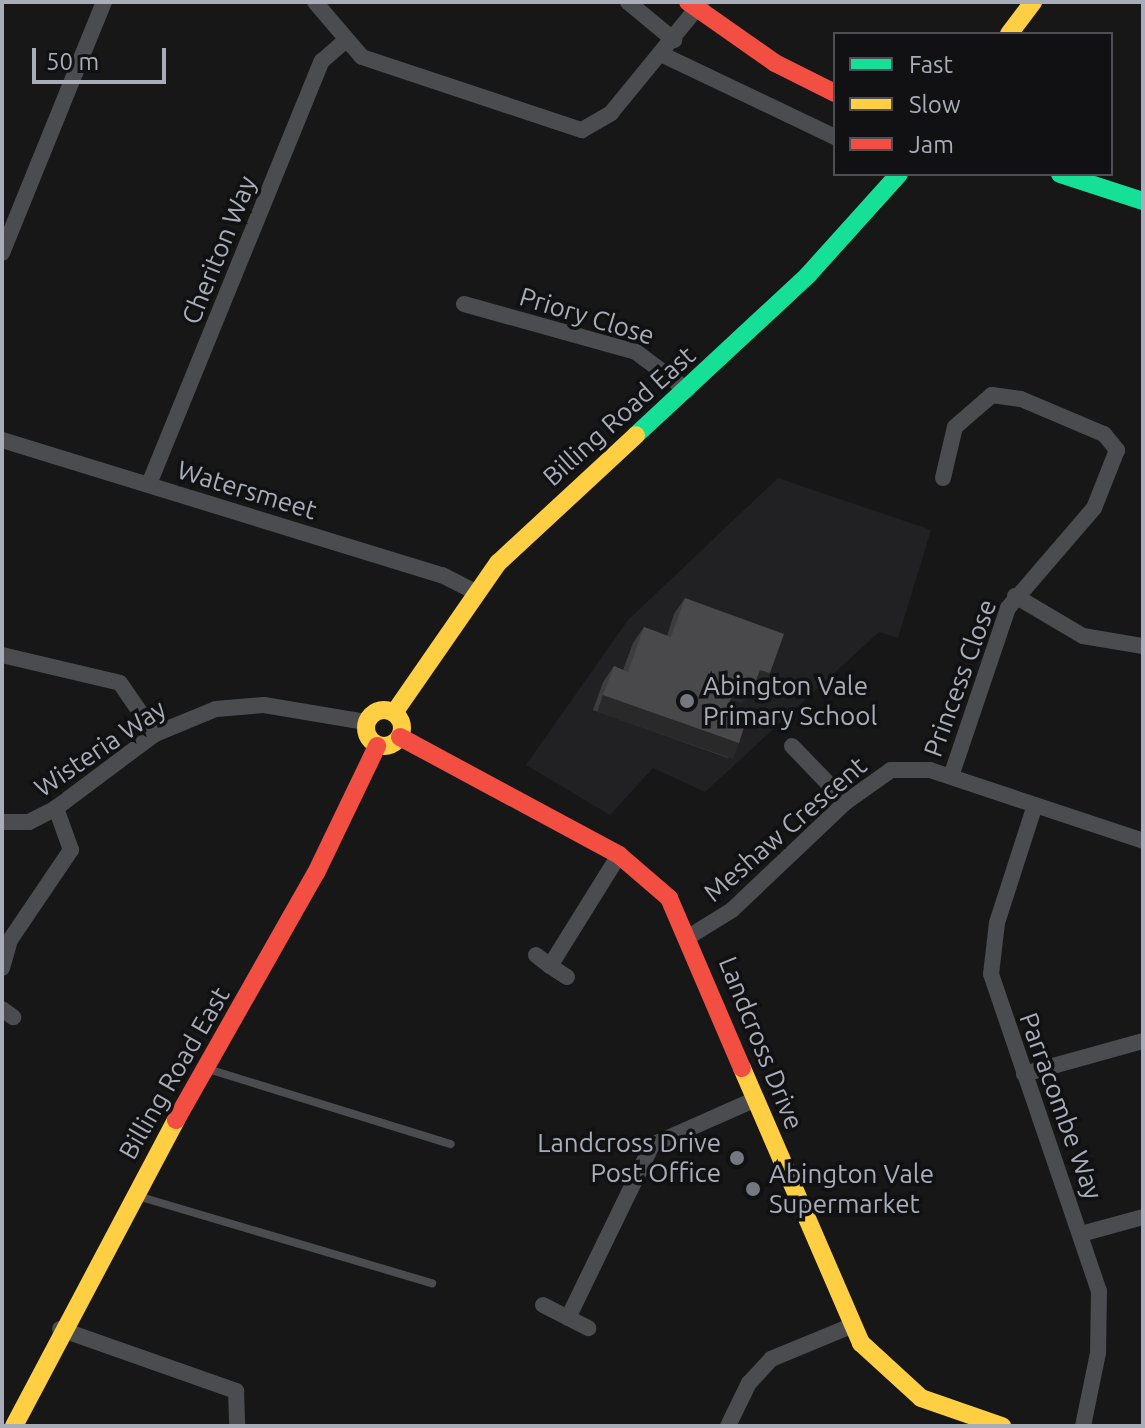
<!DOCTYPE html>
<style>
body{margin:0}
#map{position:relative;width:1145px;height:1428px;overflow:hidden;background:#171717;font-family:Ubuntu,sans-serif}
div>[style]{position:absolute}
.built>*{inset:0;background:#212123}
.lane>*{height:8px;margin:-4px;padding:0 4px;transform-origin:4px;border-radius:4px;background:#4b4c50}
.street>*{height:16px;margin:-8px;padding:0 8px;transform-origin:8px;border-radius:8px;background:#4b4c50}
.fast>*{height:18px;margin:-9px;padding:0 9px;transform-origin:9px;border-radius:9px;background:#16e098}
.slow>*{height:18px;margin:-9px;padding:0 9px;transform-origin:9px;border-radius:9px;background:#ffcf43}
.slow>.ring{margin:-9px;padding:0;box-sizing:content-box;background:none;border:18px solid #ffcf43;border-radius:50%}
.jam>*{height:18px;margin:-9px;padding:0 9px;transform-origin:9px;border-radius:9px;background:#f24e42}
.wall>*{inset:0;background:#3d3d3f}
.shaded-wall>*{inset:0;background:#29292a;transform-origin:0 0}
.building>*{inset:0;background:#49494c}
.dots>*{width:22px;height:22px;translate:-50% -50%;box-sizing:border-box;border:4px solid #111113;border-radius:50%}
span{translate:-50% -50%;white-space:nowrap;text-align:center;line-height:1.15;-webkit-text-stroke:7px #111113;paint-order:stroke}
.street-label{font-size:26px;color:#a8adb8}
.poi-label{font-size:26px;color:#a8adb8}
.left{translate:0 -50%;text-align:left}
.right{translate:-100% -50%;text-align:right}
.frame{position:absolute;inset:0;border:4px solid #a8adb8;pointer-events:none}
.legend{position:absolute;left:833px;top:32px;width:280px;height:144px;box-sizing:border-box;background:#111113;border:2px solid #4d4f55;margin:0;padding:10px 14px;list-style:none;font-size:24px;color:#a8adb8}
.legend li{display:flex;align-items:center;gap:16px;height:40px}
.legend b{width:40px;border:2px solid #4d4f55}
.scale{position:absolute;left:32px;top:48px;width:134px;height:36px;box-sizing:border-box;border:4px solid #a8adb8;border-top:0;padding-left:10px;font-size:24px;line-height:28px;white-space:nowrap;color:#a8adb8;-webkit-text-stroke:6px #111113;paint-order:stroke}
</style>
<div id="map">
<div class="built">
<i style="clip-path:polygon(778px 478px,931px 530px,898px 638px,879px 632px,705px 792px,653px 768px,610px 815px,526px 765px,628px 620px)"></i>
</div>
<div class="lane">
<i style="left:208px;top:1069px;width:254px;rotate:17.2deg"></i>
<i style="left:134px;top:1195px;width:311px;rotate:16.5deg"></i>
</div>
<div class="street">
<i style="left:315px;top:2px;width:72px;rotate:49.5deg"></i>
<i style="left:362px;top:57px;width:232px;rotate:18.4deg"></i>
<i style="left:582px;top:130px;width:34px;rotate:-30deg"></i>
<i style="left:611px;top:113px;width:144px;rotate:-50.7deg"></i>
<i style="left:628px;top:2px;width:60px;rotate:39.6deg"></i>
<i style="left:663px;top:55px;width:191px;rotate:25.5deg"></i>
<i style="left:2px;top:253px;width:271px;rotate:-67.9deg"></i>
<i style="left:464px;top:304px;width:179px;rotate:15.6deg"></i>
<i style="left:636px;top:352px;width:64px;rotate:36.7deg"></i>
<i style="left:2px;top:440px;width:460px;rotate:17.1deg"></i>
<i style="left:442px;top:575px;width:36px;rotate:27deg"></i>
<i style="left:943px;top:478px;width:52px;rotate:-76.8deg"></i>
<i style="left:955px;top:427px;width:49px;rotate:-40.9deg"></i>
<i style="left:992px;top:395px;width:29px;rotate:8deg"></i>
<i style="left:1021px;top:399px;width:90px;rotate:22.9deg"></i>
<i style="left:1104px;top:434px;width:21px;rotate:51deg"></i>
<i style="left:1117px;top:450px;width:62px;rotate:111.6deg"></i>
<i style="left:1094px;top:508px;width:132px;rotate:130.7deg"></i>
<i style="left:1008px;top:608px;width:177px;rotate:108.7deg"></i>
<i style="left:149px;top:484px;width:457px;rotate:-67.8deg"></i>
<i style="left:322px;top:61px;width:30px;rotate:-41deg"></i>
<i style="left:1015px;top:596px;width:79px;rotate:30.5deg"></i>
<i style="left:1083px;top:636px;width:61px;rotate:9.5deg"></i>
<i style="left:2px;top:655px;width:121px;rotate:13.3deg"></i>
<i style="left:120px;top:683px;width:62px;rotate:55.5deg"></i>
<i style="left:792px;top:746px;width:78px;rotate:46deg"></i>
<i style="left:1035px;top:805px;width:124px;rotate:107.9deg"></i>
<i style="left:997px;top:923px;width:51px;rotate:96.7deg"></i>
<i style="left:991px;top:974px;width:335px;rotate:71.2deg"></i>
<i style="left:1099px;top:1291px;width:62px;rotate:90.9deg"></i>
<i style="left:1098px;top:1353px;width:75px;rotate:101.6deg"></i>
<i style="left:2px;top:822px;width:27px"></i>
<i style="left:29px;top:822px;width:30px;rotate:-27deg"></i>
<i style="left:56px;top:808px;width:124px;rotate:-36.8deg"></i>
<i style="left:155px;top:734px;width:66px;rotate:-22.3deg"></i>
<i style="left:216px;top:709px;width:48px;rotate:-4.8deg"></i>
<i style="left:264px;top:705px;width:103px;rotate:9.5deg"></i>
<i style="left:690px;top:936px;width:49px;rotate:-31.8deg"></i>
<i style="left:732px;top:910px;width:157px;rotate:-43.5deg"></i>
<i style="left:846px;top:802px;width:55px;rotate:-35.4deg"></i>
<i style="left:891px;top:770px;width:39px"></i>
<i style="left:930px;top:770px;width:225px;rotate:18.4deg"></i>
<i style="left:536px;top:955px;width:18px;rotate:38deg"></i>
<i style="left:2px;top:968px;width:29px;rotate:-74deg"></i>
<i style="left:10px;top:940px;width:109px;rotate:-55.9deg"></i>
<i style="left:71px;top:850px;width:45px;rotate:-109.7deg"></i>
<i style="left:567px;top:977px;width:20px;rotate:-147deg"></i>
<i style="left:550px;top:966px;width:131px;rotate:-58.1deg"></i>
<i style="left:2px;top:1009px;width:14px;rotate:36deg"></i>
<i style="left:1024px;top:1074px;width:123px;rotate:-15.5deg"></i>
<i style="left:1081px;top:1234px;width:64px;rotate:-15.3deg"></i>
<i style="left:543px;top:1305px;width:51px;rotate:27.1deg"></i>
<i style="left:568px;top:1318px;width:192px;rotate:-64.1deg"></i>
<i style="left:652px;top:1145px;width:114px;rotate:-23.9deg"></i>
<i style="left:60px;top:1329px;width:187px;rotate:19.4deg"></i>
<i style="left:236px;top:1391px;width:35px;rotate:88deg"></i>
<i style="left:728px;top:1426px;width:48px;rotate:-64deg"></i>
<i style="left:749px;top:1383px;width:33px;rotate:-47deg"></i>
<i style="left:771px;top:1359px;width:87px;rotate:-22.4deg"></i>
</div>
<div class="fast">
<i style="left:1060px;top:174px;width:87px;rotate:18deg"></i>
<i style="left:636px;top:435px;width:235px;rotate:-42.9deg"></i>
<i style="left:808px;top:275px;width:136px;rotate:-48deg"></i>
</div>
<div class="slow">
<i style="left:1009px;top:34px;width:40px;rotate:-53deg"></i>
<i class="ring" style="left:366px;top:710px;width:18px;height:18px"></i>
<i style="left:394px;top:713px;width:183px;rotate:-55.3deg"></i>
<i style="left:498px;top:563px;width:188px;rotate:-42.8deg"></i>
<i style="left:742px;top:1068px;width:300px;rotate:66.6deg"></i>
<i style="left:861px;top:1343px;width:81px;rotate:42.5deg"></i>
<i style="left:921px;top:1398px;width:86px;rotate:19.1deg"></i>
<i style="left:14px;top:1426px;width:346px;rotate:-62.1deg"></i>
</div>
<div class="jam">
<i style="left:688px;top:2px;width:106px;rotate:35deg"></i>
<i style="left:775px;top:63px;width:67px;rotate:26.6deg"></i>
<i style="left:400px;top:737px;width:249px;rotate:28.3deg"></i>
<i style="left:619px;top:855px;width:66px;rotate:40.7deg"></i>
<i style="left:669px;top:898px;width:185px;rotate:66.8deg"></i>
<i style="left:176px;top:1120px;width:284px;rotate:-60.5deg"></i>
<i style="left:316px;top:873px;width:141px;rotate:-64.3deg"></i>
</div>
<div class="wall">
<i style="clip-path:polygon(685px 598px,770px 673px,759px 689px,753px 686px,742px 703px,731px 699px,726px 711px,739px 743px,728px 758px,593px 710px,603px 682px,614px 666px,623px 670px,633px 643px,644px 627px,667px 636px,674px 614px)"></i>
</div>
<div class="shaded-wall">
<i style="clip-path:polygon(760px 670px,770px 673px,759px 689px,749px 685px)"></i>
<i style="clip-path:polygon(737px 682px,753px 688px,742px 703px,726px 697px)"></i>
<i style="left:603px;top:695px;width:144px;height:18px;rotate:19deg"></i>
</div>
<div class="building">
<i style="clip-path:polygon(685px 598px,784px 634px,770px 673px,760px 670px,753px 688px,737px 682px,726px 711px,747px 718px,739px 743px,603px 695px,614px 666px,628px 672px,644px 627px,671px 637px)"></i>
</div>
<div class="dots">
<i style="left:687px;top:701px;background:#757880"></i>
<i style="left:737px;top:1158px;background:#757880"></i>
<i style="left:753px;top:1189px;background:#757880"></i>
</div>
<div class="street-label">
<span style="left:219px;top:250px;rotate:-68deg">Cheriton Way</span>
<span style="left:587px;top:316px;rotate:17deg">Priory Close</span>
<span style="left:619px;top:416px;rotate:-42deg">Billing Road East</span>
<span style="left:247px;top:490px;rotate:17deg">Watersmeet</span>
<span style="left:960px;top:678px;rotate:-70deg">Princess Close</span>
<span style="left:100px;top:748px;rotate:-34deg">Wisteria Way</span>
<span style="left:785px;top:829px;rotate:-41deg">Meshaw Crescent</span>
<span style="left:761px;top:1043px;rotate:68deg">Landcross Drive</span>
<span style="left:174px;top:1073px;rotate:-60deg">Billing Road East</span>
<span style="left:1061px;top:1106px;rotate:70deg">Parracombe Way</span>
</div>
<div class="poi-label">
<span class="left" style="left:703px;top:701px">Abington Vale<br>Primary School</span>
<span class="right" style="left:721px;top:1158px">Landcross Drive<br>Post Office</span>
<span class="left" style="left:769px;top:1189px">Abington Vale<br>Supermarket</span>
</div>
<div class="frame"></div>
<ul class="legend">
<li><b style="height:10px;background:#16e098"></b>Fast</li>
<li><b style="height:10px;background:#ffcf43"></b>Slow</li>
<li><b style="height:10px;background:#f24e42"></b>Jam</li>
</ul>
<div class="scale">50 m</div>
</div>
